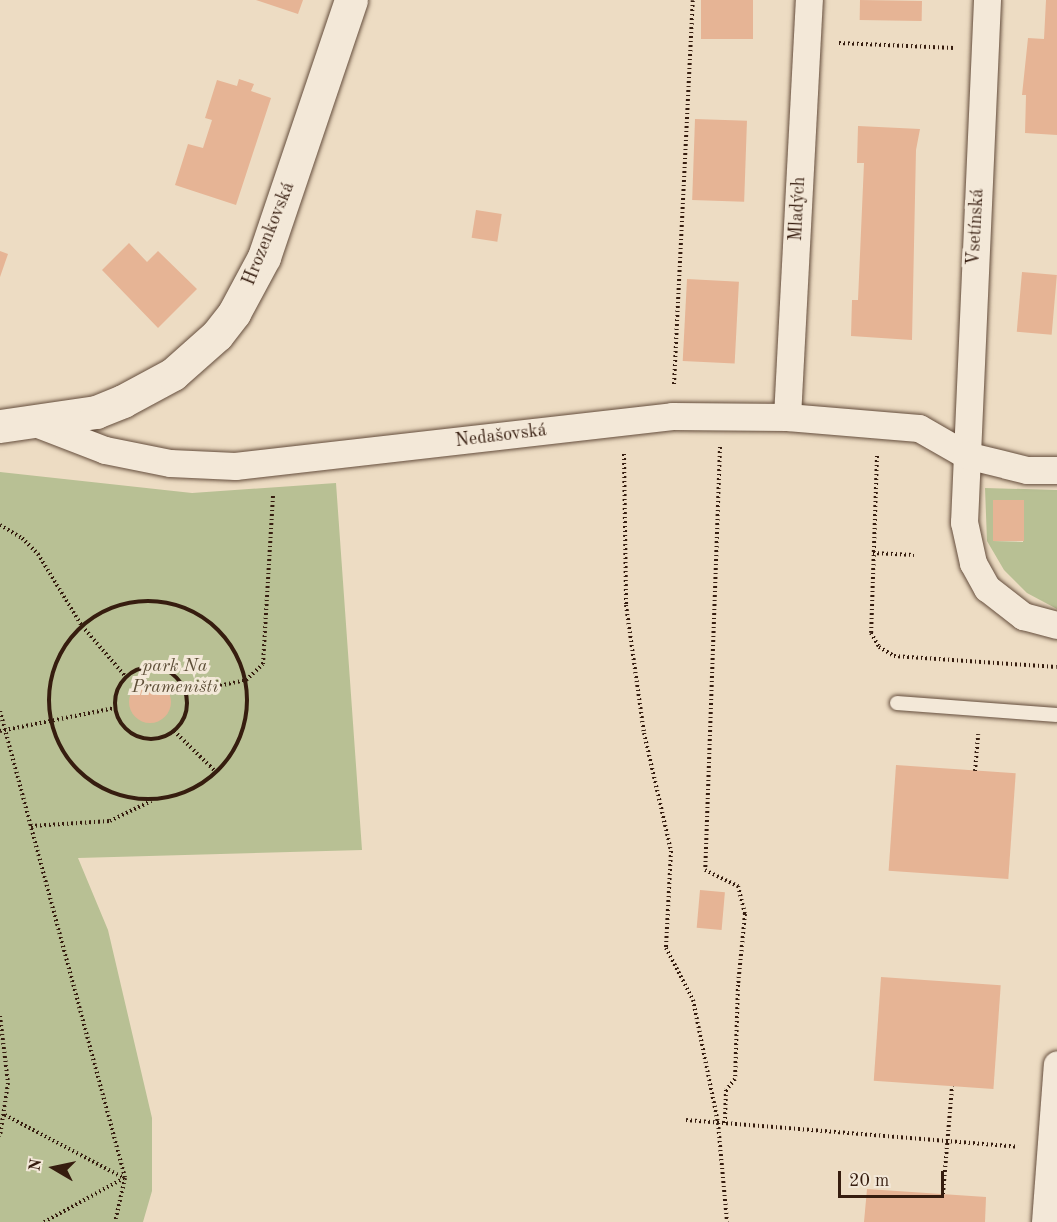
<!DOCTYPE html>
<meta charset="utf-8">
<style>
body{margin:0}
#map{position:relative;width:1057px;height:1222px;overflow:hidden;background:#eddcc3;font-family:"Old Standard TT",serif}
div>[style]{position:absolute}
.green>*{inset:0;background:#b8c094}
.building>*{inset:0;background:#e6b495;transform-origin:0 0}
.round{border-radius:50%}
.path>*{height:4px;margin-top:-2px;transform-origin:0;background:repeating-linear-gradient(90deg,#361d0f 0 1.5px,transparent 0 4.5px)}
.path>.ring{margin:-2px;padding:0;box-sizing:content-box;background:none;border:4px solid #361d0f;border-radius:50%}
.roads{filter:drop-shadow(0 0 2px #644d3c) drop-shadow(0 0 2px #644d3c)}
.service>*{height:14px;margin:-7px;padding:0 7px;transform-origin:7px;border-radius:7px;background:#f3e8d8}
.minor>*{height:27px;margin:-13.5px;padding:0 13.5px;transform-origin:13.5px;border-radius:13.5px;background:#f3e8d8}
.tertiary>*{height:33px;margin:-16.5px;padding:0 16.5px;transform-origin:16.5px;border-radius:16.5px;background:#f3e8d8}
span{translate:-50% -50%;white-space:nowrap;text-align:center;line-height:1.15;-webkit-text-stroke:6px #f3e8d8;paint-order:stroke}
.street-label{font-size:18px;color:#361d0f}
.park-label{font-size:18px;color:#5d4e37;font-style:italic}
.north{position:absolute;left:24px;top:1138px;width:60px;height:60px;-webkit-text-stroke:4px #f3e8d8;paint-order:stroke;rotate:279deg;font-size:16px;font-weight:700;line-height:24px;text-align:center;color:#361d0f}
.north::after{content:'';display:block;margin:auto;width:21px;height:27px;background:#361d0f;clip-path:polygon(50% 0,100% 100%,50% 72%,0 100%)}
.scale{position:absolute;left:838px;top:1171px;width:106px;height:27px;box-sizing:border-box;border:3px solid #361d0f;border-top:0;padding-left:8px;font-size:18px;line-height:21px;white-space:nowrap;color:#361d0f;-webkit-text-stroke:4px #f3e8d8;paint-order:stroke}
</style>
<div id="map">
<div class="green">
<i style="clip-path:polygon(0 472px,192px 493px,336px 483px,362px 850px,78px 858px,108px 930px,152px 1118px,152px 1191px,143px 1222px,0 1222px)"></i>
<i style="clip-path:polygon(evenodd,985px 488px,1057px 490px,1057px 609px,1027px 593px,1004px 570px,987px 541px,985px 488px,993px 500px,1024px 500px,1023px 542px,993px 541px,993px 500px)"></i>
</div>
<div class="building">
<i style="clip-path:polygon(256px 0,303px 0,298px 14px)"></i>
<i style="left:701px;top:0;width:52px;height:39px"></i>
<i style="left:860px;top:0;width:62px;height:20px;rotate:1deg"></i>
<i style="clip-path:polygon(1046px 0,1057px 0,1057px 135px,1025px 133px,1026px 95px,1022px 95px,1028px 38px,1044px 39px)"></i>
<i style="clip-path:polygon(239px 79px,254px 84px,251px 91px,271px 98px,236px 205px,175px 185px,188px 144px,203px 148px,212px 120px,205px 118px,217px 80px,237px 86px)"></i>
<i style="left:695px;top:119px;width:52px;height:81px;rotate:2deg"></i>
<i style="clip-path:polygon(858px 126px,920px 129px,916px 150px,912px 340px,851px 336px,852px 300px,858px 300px,864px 163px,857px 163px)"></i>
<i style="left:476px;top:210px;width:26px;height:28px;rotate:9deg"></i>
<i style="clip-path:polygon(129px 243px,147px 262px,158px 251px,197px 289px,158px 328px,102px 270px)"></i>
<i style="clip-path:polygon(0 251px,8px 254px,0 277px)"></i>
<i style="left:1022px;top:272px;width:35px;height:60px;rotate:5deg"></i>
<i style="left:687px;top:279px;width:52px;height:82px;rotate:3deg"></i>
<i style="left:993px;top:500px;width:31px;height:41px"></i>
<i class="round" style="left:129px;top:681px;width:42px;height:42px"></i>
<i style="left:896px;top:765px;width:120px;height:106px;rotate:4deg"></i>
<i style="left:700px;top:890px;width:25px;height:38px;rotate:5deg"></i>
<i style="left:881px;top:977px;width:120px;height:104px;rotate:4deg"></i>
<i style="clip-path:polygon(867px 1189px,986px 1197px,985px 1222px,864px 1222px)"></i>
</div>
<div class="path">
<i style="left:839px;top:43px;width:115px;rotate:2.5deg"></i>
<i style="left:674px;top:384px;width:384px;rotate:-87.2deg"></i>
<i style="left:720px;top:447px;width:423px;rotate:92deg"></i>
<i style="left:705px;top:870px;width:37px;rotate:26deg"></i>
<i style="left:738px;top:886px;width:29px;rotate:76deg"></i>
<i style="left:745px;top:914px;width:71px;rotate:95.6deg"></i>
<i style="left:738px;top:985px;width:94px;rotate:91.8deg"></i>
<i style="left:735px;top:1079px;width:14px;rotate:129deg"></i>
<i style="left:726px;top:1090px;width:34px;rotate:92deg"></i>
<i style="left:624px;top:454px;width:151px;rotate:89.2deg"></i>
<i style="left:626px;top:605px;width:129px;rotate:82deg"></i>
<i style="left:644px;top:733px;width:121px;rotate:77.1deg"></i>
<i style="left:671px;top:851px;width:97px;rotate:93deg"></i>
<i style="left:666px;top:948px;width:59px;rotate:62.6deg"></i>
<i style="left:693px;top:1000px;width:126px;rotate:78.5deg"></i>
<i style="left:718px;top:1123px;width:99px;rotate:84.8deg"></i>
<i style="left:877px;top:456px;width:177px;rotate:91.9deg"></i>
<i style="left:871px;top:633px;width:16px;rotate:60deg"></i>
<i style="left:879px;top:647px;width:17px;rotate:31deg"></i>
<i style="left:894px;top:656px;width:163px;rotate:3.9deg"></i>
<i style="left:0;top:525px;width:26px;rotate:31deg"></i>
<i style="left:22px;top:538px;width:23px;rotate:45deg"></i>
<i style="left:38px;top:554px;width:84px;rotate:58.6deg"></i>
<i style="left:82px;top:626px;width:67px;rotate:49.2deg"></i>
<i style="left:873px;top:553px;width:41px;rotate:2.8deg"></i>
<i class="ring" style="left:49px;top:601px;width:194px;height:194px"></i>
<i class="ring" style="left:115px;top:667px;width:68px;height:68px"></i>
<i style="left:185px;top:693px;width:62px;rotate:-12deg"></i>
<i style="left:246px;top:680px;width:23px;rotate:-43deg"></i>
<i style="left:263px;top:664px;width:170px;rotate:-86.6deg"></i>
<i style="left:0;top:711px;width:483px;rotate:75deg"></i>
<i style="left:125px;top:1178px;width:45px;rotate:102.8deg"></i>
<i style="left:0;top:731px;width:117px;rotate:-11.3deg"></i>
<i style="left:174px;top:731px;width:60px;rotate:44.3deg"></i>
<i style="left:975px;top:771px;width:37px;rotate:-85deg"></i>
<i style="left:31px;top:826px;width:79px;rotate:-3.6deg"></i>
<i style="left:110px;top:821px;width:46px;rotate:-26deg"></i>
<i style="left:0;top:1016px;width:67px;rotate:83.2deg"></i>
<i style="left:8px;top:1083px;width:54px;rotate:98.6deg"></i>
<i style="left:5px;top:1115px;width:135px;rotate:27.9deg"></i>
<i style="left:686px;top:1120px;width:333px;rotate:4.6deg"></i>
<i style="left:943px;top:1194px;width:108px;rotate:-85.2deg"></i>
<i style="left:44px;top:1222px;width:91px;rotate:-28.8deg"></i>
</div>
<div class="roads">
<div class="service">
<i style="left:897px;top:703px;width:160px;rotate:4.3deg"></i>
</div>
<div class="minor">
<i style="left:987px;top:0;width:523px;rotate:92.52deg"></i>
<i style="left:964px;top:522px;width:42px;rotate:77.6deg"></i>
<i style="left:973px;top:563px;width:29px;rotate:61deg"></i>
<i style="left:987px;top:588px;width:46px;rotate:37.9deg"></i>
<i style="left:1023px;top:616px;width:35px;rotate:15deg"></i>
<i style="left:787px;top:417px;width:418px;rotate:-87deg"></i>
<i style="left:35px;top:423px;width:75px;rotate:21.1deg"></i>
<i style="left:105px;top:450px;width:66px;rotate:11.3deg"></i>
<i style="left:170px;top:463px;width:65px;rotate:2.6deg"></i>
<i style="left:235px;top:466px;width:440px;rotate:-6.5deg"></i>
<i style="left:672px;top:416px;width:115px;rotate:0.5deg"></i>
<i style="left:787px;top:417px;width:132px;rotate:4.8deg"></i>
<i style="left:919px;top:428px;width:54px;rotate:29.9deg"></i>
<i style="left:966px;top:455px;width:63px;rotate:13.8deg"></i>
<i style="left:1027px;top:470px;width:30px"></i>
<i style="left:1045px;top:1222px;width:158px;rotate:-85.7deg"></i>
</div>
<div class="tertiary">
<i style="left:0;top:426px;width:97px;rotate:-8.3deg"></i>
<i style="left:96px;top:412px;width:29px;rotate:-22deg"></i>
<i style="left:123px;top:401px;width:57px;rotate:-28.4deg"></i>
<i style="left:173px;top:374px;width:59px;rotate:-41.6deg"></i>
<i style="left:217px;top:335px;width:28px;rotate:-52deg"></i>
<i style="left:234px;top:313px;width:64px;rotate:-61.8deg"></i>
<i style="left:264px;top:257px;width:271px;rotate:-71.3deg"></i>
</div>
</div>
<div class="street-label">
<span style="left:798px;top:209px;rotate:-87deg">Mladých</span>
<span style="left:976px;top:227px;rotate:-87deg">Vsetínská</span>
<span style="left:269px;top:234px;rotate:-68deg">Hrozenkovská</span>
<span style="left:501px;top:436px;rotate:-7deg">Nedašovská</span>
</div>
<div class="park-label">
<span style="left:175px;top:677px">park Na<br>Prameništi</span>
</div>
<div class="north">N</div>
<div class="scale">20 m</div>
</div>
